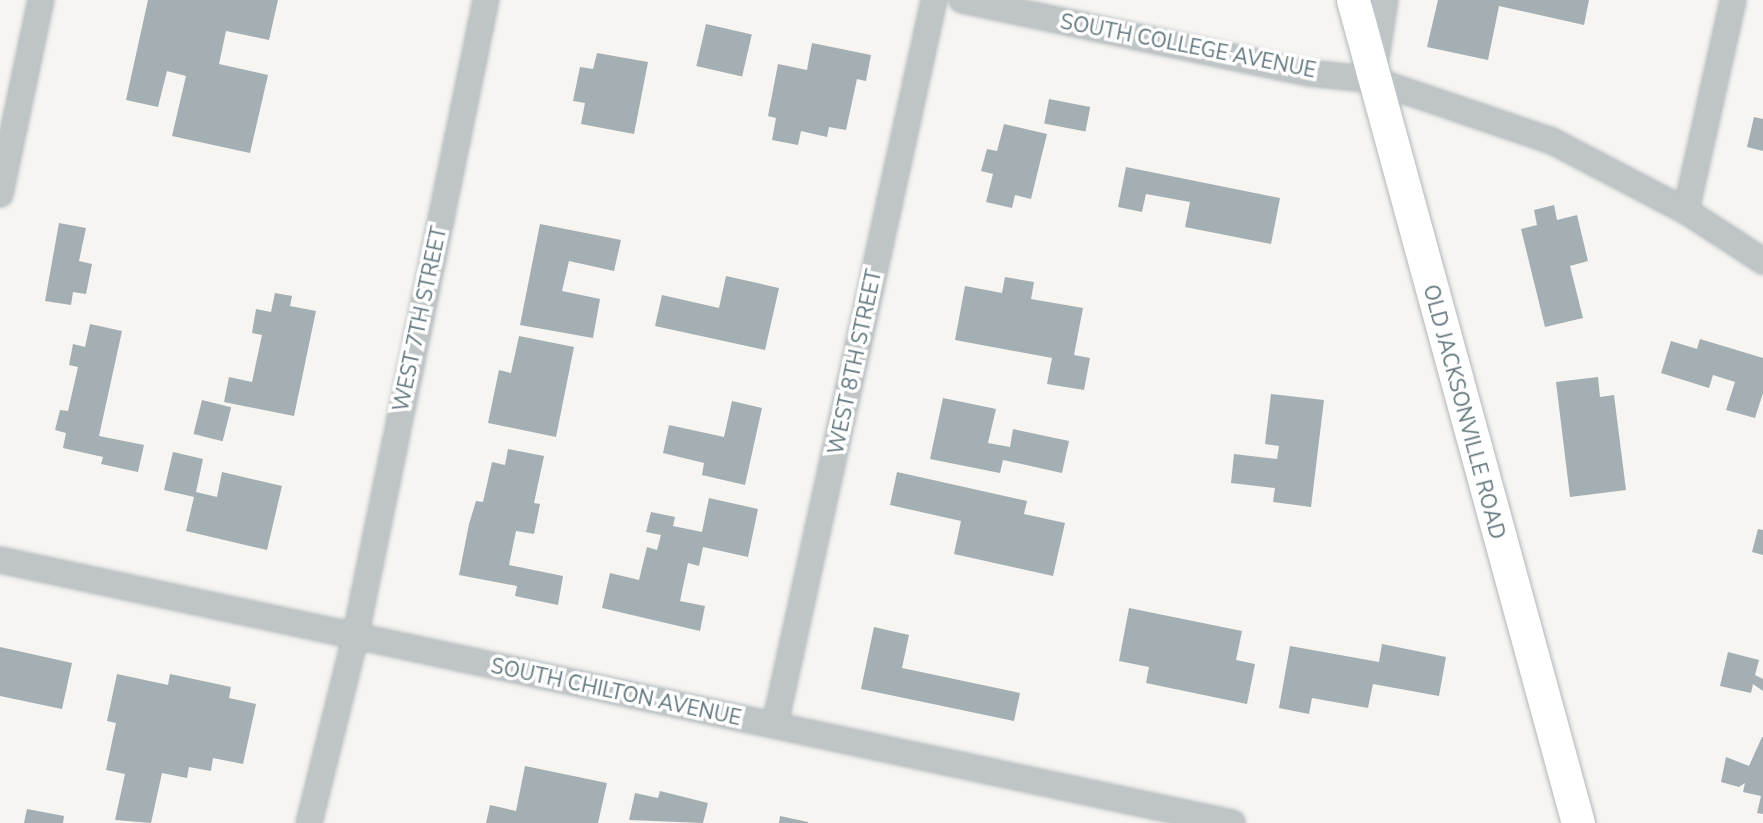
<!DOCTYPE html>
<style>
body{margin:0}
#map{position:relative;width:1763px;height:823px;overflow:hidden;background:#f6f5f2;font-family:"Nunito Sans",sans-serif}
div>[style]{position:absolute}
.building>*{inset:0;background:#a3afb2;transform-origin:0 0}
.roads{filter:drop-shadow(0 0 2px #b1b8bb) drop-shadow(0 0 2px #b1b8bb)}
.minor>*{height:24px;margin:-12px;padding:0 12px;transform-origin:12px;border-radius:12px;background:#bfc4c6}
.secondary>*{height:33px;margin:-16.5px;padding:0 16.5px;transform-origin:16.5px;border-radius:16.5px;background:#fff}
span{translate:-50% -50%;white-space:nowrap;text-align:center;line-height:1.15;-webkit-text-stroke:7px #fff;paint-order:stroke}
.street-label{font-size:21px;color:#61767d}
</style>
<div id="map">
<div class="building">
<i style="clip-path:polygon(148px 0,278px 0,269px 40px,226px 31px,219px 64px,268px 75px,250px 153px,172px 136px,186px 76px,167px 71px,158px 107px,126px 100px)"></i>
<i style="clip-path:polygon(1438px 0,1589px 0,1584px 25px,1499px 6px,1488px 60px,1427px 47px)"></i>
<i style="left:706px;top:24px;width:47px;height:43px;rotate:13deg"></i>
<i style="clip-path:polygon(812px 43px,871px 55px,866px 81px,857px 79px,846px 130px,829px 127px,827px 137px,801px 131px,798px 145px,772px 140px,776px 118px,768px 116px,778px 64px,807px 70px)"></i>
<i style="clip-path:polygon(597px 53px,648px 62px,634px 134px,581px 124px,585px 103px,573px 101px,580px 67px,593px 69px)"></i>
<i style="left:1049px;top:99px;width:42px;height:25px;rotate:11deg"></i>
<i style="clip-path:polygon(1754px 117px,1763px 119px,1763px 151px,1747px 147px)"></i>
<i style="clip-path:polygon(1004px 124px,1047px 134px,1031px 199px,1015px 195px,1012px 208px,986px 202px,993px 174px,981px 171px,987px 149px,997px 151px)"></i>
<i style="clip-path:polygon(1126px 167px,1280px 198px,1271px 244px,1185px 227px,1190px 202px,1146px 194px,1142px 212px,1118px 207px)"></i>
<i style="clip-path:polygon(1554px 205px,1557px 220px,1577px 215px,1588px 261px,1570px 266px,1583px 318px,1545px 327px,1521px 229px,1537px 225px,1534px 210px)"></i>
<i style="clip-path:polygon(59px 223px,86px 228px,79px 261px,92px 264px,86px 294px,73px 292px,71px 305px,45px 301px)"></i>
<i style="clip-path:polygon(540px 224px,621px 240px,614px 271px,569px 261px,562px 291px,600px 299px,593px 338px,520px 325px)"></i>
<i style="clip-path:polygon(726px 276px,779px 288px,765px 350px,655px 326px,662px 295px,719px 308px)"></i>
<i style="clip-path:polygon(1005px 277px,1034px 282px,1031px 299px,1083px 308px,1074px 355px,1090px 358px,1084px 390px,1047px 384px,1052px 358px,955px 340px,965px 286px,1002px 293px)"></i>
<i style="clip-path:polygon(275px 293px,292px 296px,290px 306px,316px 311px,294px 416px,224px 402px,229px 377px,252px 382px,262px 335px,252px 333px,256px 309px,271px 312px)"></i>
<i style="clip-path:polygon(90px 324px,122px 331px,99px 436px,144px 445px,138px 472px,101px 464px,103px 457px,63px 448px,66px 433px,55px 430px,60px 410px,68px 411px,78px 367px,69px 365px,73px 344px,85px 347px)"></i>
<i style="clip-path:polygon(519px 336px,574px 347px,556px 437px,488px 423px,499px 370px,511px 373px)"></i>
<i style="clip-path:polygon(1700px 339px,1763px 358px,1763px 393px,1755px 418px,1726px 410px,1735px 382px,1713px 375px,1709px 388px,1661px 373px,1671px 341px,1697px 349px)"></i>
<i style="clip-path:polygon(1598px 377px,1600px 397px,1614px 395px,1626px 490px,1570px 497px,1556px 382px)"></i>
<i style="clip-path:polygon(1271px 394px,1324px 400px,1311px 507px,1273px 502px,1275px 488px,1231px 483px,1234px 454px,1277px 459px,1279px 446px,1265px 444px)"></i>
<i style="clip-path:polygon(943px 398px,996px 409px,988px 443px,1010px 447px,1013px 429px,1069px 441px,1062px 473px,1003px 460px,1000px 473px,930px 459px)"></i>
<i style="left:202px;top:400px;width:30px;height:35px;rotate:14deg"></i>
<i style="clip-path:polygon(732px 401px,762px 408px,745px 485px,702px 475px,704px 463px,663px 453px,669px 425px,724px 437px)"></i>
<i style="clip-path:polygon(508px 449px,544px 456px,534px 503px,540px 504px,534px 534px,516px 531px,509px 565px,563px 576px,558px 605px,515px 596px,517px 586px,459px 575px,469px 524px,476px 501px,483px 502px,492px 462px,505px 465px)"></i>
<i style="clip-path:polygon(173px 452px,203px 459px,196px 492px,217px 497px,222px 472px,282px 486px,267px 550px,186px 531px,194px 497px,164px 490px)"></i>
<i style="clip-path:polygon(897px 472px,1027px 501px,1024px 514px,1065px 523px,1053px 576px,954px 554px,961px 521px,890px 505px)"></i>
<i style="clip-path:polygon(709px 498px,758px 509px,748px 557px,703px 547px,699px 566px,688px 563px,680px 601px,705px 606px,700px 631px,602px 608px,610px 573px,639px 580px,647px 547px,657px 550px,661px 535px,646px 532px,651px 512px,675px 517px,673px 526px,702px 532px)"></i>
<i style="clip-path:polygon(1758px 529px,1763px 530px,1763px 555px,1752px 552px)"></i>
<i style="clip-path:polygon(1129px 608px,1242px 631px,1236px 660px,1255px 664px,1247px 704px,1146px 683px,1149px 667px,1119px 661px)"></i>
<i style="clip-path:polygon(874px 627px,909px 635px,902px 668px,1020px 693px,1014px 721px,861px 689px)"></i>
<i style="clip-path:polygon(1382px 644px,1446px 657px,1439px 696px,1373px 684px,1368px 708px,1312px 698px,1309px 714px,1279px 708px,1290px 646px,1379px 662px)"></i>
<i style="clip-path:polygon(0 647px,72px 663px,62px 709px,0 696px)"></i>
<i style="clip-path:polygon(1728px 652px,1759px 660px,1755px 675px,1763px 679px,1763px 691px,1753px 684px,1751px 693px,1720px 686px)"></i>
<i style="clip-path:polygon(117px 674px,168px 685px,170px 674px,231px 687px,229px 698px,256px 704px,243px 764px,213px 758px,211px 771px,189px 767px,187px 778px,162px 773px,151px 823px,115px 820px,125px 774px,106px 770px,116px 723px,107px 721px)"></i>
<i style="clip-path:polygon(1762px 737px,1763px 737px,1763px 814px,1757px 813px,1761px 796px,1743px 792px,1745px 783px,1739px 787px,1721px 782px,1726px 757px,1749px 766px)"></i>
<i style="clip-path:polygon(525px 766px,607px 783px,598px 823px,486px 823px,490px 805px,516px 811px)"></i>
<i style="clip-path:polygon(660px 791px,708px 803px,703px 823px,629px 820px,635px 793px,658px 798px)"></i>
<i style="clip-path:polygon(27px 809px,64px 816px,63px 823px,24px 823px)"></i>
<i style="clip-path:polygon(780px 816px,808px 822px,808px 823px,779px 823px)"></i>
</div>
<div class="roads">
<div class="minor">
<i style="left:962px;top:0;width:355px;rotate:11.9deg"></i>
<i style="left:1309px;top:73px;width:64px;rotate:6.2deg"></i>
<i style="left:1373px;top:80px;width:189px;rotate:18.8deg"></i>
<i style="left:1552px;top:141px;width:151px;rotate:27.6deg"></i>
<i style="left:1686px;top:211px;width:92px;rotate:33deg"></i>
<i style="left:1375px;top:65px;width:66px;rotate:-81.3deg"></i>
<i style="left:0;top:194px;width:198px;rotate:-78.1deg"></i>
<i style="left:1686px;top:211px;width:216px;rotate:-77.4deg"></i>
<i style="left:0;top:560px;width:1260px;rotate:12.05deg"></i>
<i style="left:775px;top:724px;width:741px;rotate:-77.61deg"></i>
<i style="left:309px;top:823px;width:191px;rotate:-76deg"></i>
<i style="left:355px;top:638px;width:651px;rotate:-78.4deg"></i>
</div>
<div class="secondary">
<i style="left:1353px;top:0;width:853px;rotate:74.71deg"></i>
</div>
</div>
<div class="street-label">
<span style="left:1188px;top:46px;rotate:11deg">SOUTH COLLEGE AVENUE</span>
<span style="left:420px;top:319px;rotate:-78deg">WEST 7TH STREET</span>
<span style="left:855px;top:362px;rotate:-78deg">WEST 8TH STREET</span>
<span style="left:1464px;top:412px;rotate:75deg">OLD JACKSONVILLE ROAD</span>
<span style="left:616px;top:692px;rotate:12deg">SOUTH CHILTON AVENUE</span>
</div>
</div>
